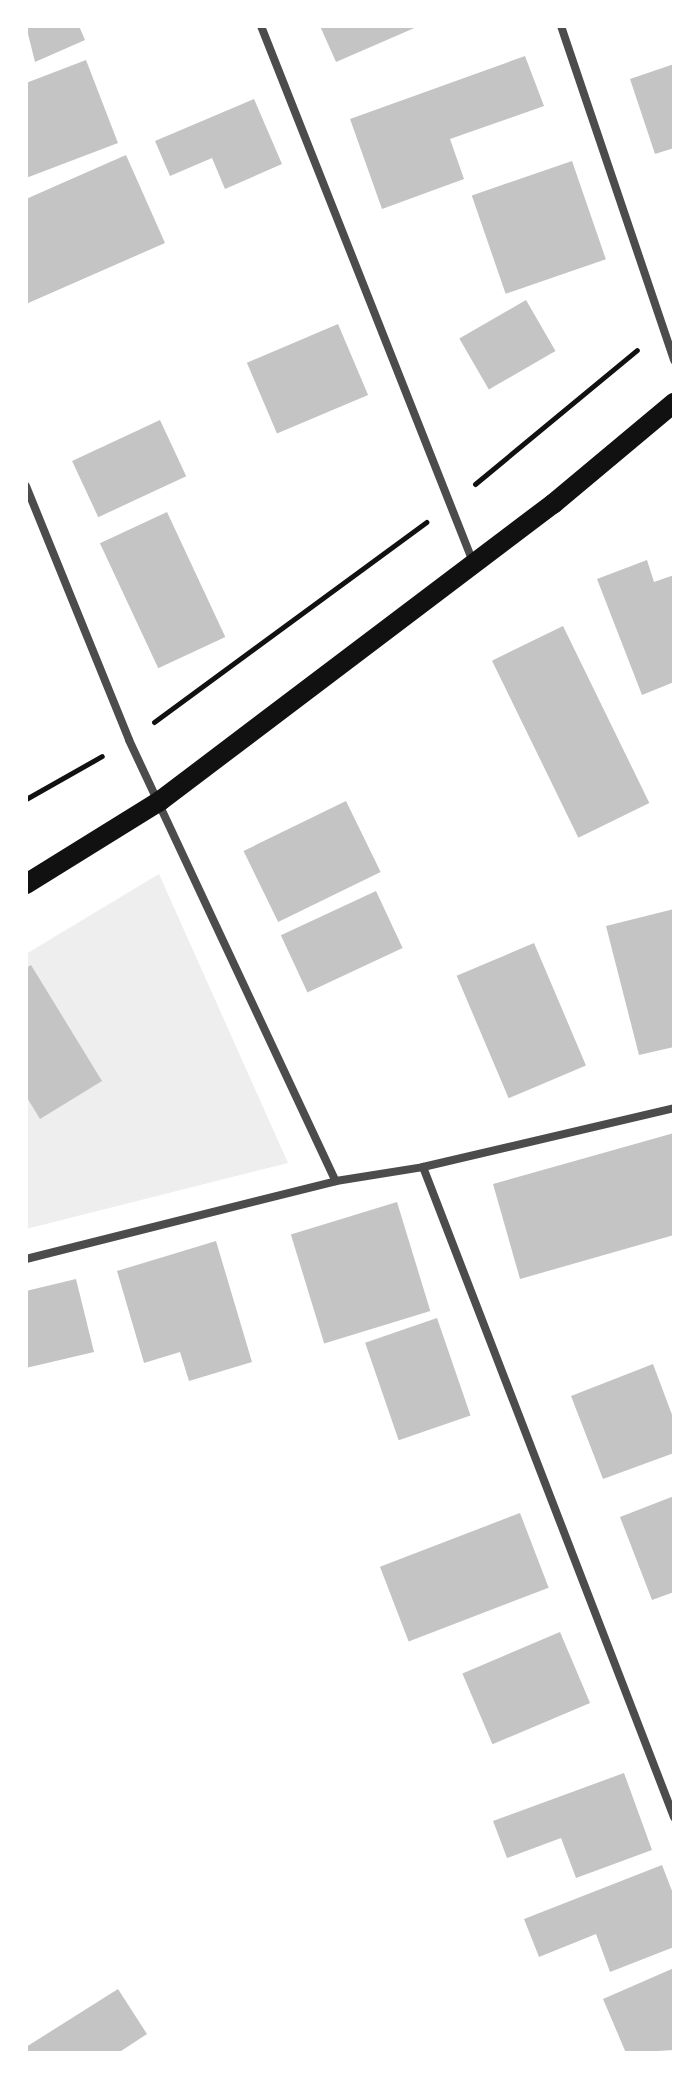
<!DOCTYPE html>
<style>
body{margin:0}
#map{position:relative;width:700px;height:2079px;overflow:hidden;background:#fff;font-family:Arial,sans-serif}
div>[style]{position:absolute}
.green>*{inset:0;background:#eee}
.building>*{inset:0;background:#c4c4c4;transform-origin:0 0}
.path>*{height:5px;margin:-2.5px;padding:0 2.5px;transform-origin:2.5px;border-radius:2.5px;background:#111}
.minor>*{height:8px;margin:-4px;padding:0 4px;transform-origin:4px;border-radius:4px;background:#4c4c4c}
.primary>*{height:20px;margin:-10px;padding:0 10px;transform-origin:10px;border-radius:10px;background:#111}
span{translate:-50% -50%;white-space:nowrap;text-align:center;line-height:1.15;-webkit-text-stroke:8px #fff;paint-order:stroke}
.frame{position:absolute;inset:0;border:28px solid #fff;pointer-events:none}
</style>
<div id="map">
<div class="green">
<i style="clip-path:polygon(159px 874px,288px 1163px,26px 1229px,26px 954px)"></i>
</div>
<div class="building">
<i style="clip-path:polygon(26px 26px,79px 26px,85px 40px,35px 62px)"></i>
<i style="clip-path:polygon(320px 26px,419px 26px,336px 62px)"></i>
<i style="clip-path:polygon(525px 56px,544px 106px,450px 139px,464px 179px,382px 209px,350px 119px)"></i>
<i style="clip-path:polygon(86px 60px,118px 143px,26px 178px,26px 83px)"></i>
<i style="clip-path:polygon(674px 64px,674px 148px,655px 154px,630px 79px)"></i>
<i style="clip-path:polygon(254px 99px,282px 164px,225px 189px,212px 158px,170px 176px,155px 141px)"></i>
<i style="clip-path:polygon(126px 155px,165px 243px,26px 304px,26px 199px)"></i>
<i style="left:572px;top:161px;width:104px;height:106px;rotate:71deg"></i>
<i style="left:526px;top:300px;width:59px;height:77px;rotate:60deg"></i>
<i style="left:338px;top:324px;width:77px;height:99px;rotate:67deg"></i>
<i style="left:160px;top:420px;width:62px;height:97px;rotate:65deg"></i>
<i style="left:167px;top:512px;width:138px;height:74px;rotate:65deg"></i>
<i style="clip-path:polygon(647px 560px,654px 582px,674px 575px,674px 682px,642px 695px,597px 579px)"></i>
<i style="left:563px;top:626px;width:197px;height:79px;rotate:64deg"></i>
<i style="left:346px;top:801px;width:79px;height:114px;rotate:64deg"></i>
<i style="left:376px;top:891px;width:63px;height:105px;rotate:65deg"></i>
<i style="clip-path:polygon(674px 909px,674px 1047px,639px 1055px,606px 926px)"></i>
<i style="left:534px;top:943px;width:133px;height:84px;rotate:67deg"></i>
<i style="clip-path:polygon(31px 965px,102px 1081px,40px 1119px,26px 1096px,26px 968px)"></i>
<i style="clip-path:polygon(674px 1133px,674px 1235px,520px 1279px,493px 1184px)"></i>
<i style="left:397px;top:1202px;width:114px;height:111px;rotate:73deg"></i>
<i style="clip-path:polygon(216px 1241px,252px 1362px,189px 1381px,180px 1352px,144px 1363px,117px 1271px)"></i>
<i style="clip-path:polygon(76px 1279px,94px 1352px,26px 1368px,26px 1291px)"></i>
<i style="left:437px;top:1318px;width:103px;height:76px;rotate:71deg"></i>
<i style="clip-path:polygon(653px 1364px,674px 1420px,674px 1453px,603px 1479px,571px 1396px)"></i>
<i style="clip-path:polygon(674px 1496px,674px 1592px,652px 1600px,620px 1517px)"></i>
<i style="left:520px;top:1513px;width:80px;height:150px;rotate:69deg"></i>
<i style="left:560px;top:1632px;width:77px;height:106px;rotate:67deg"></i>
<i style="clip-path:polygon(624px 1773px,652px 1850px,576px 1878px,561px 1838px,507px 1858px,493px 1821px)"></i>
<i style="clip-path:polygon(662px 1865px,674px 1896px,674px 1947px,610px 1972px,596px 1934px,539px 1957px,524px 1919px)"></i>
<i style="clip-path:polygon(674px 1968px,674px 2050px,626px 2053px,603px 1999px)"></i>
<i style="clip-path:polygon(118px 1989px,147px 2034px,118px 2053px,26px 2053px,26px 2047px)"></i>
</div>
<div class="path">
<i style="left:475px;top:484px;width:210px;rotate:-39.6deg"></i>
<i style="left:154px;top:722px;width:338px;rotate:-36.3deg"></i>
<i style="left:26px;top:799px;width:87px;rotate:-29.5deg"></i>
</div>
<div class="minor">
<i style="left:261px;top:26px;width:576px;rotate:68.42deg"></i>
<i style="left:561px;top:26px;width:353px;rotate:71.3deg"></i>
<i style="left:26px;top:486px;width:274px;rotate:67.9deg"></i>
<i style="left:129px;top:740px;width:487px;rotate:64.9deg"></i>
<i style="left:423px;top:1167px;width:697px;rotate:68.89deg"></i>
<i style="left:26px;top:1259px;width:320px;rotate:-14.1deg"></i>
<i style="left:336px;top:1181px;width:88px;rotate:-9.1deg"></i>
<i style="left:423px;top:1167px;width:258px;rotate:-13.2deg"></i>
</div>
<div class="primary">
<i style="left:26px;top:884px;width:158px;rotate:-31.8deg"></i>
<i style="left:160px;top:801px;width:493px;rotate:-37.1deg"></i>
<i style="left:553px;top:504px;width:158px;rotate:-39.9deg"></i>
</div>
<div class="frame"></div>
</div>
